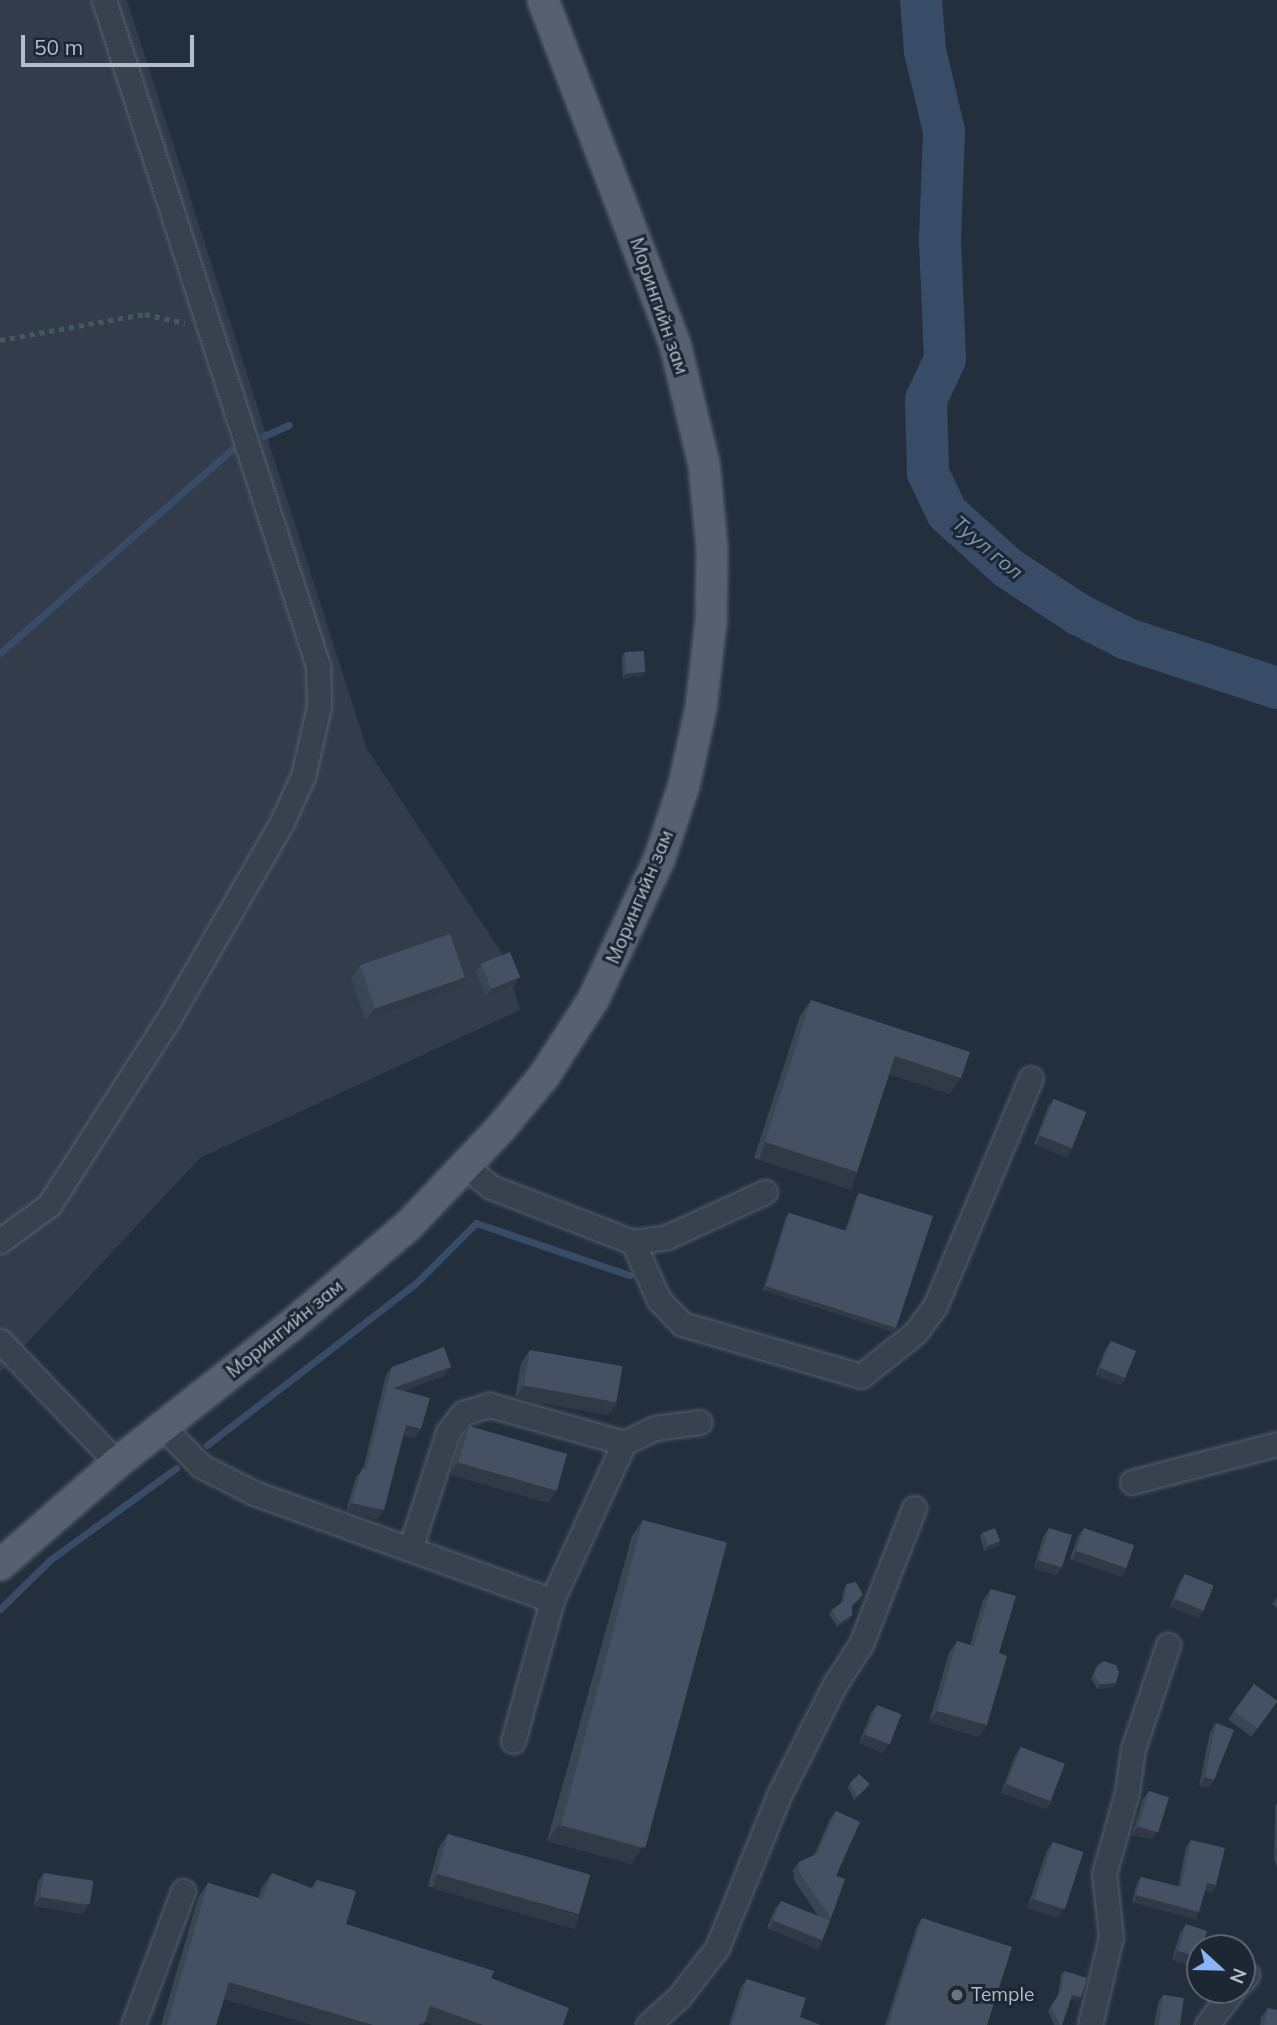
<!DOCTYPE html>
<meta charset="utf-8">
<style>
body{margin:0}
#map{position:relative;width:1277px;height:2025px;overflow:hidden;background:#242f3e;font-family:Mulish,sans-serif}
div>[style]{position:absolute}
.airport>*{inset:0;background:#323c4b}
.stream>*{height:7px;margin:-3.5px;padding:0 3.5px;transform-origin:3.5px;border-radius:3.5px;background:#394c67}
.river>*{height:42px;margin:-21px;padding:0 21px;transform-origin:21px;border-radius:21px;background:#394c67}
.path>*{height:4.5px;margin-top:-2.25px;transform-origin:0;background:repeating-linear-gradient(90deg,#44595c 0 5px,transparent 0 10px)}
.roads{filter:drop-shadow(0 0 2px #565f6c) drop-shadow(0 0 2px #565f6c)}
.minor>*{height:23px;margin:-11.5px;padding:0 11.5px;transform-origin:11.5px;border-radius:11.5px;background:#38414e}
.major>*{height:30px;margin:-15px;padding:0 15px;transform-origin:15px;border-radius:15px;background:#56606e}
.wall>*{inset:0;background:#3b4654;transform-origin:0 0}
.shaded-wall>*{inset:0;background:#303945;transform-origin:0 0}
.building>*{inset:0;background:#455162;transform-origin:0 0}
.dots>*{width:19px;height:19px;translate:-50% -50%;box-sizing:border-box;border:4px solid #1d2633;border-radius:50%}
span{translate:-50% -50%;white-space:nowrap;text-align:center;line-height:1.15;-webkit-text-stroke:6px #1d2633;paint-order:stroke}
.street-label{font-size:19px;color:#b4bcc9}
.poi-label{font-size:19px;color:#b4bcc9}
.left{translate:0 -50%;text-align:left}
.water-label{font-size:21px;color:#7c92b1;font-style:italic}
.north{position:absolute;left:1186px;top:1934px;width:70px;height:70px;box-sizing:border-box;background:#1d2633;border:2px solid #59626f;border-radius:50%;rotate:112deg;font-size:19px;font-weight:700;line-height:28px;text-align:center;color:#b4bcc9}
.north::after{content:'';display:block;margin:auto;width:24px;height:32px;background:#8ab4f8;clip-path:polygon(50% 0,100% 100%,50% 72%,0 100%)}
.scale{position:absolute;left:21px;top:35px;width:173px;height:32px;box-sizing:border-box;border:4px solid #b4bcc9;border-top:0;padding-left:9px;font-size:21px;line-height:24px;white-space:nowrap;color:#b4bcc9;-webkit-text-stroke:5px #1d2633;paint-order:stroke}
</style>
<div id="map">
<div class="airport">
<i style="clip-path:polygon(0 0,127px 0,367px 749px,505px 958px,520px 1010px,200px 1158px,0 1372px)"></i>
</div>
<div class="stream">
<i style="left:264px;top:436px;width:27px;rotate:-24deg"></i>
<i style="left:0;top:653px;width:308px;rotate:-41.3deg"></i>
<i style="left:207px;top:1445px;width:266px;rotate:-37.8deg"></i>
<i style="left:417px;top:1282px;width:83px;rotate:-45deg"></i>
<i style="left:476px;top:1223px;width:162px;rotate:18.8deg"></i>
<i style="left:0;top:1609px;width:70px;rotate:-44.4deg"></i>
<i style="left:50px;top:1560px;width:156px;rotate:-36.1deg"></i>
</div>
<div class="river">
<i style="left:921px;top:0;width:51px;rotate:85.5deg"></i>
<i style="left:925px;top:51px;width:82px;rotate:76.6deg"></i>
<i style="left:944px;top:131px;width:109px;rotate:92.1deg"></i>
<i style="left:940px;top:240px;width:119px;rotate:87.6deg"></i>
<i style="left:945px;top:359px;width:45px;rotate:114.9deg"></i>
<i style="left:926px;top:400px;width:73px;rotate:88.4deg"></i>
<i style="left:928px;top:473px;width:44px;rotate:64.6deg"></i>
<i style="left:947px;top:513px;width:82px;rotate:42deg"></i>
<i style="left:1008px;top:568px;width:84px;rotate:33.3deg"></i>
<i style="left:1078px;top:614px;width:55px;rotate:27deg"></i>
<i style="left:1127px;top:639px;width:158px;rotate:18.1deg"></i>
</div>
<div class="path">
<i style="left:0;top:340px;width:147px;rotate:-10.2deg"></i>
<i style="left:145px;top:314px;width:41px;rotate:12.7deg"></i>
</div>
<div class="roads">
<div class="minor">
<i style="left:465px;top:1166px;width:33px;rotate:39deg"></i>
<i style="left:491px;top:1187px;width:152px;rotate:21.2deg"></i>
<i style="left:633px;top:1242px;width:34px;rotate:-8deg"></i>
<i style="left:667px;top:1237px;width:108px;rotate:-24.7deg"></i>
<i style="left:0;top:1241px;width:61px;rotate:-36.3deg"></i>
<i style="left:49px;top:1205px;width:222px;rotate:-57.3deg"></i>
<i style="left:169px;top:1018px;width:226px;rotate:-60deg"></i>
<i style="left:282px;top:822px;width:51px;rotate:-65.5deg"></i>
<i style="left:303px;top:776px;width:72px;rotate:-77.1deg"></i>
<i style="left:319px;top:706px;width:40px;rotate:-91.4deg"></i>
<i style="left:318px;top:666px;width:700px;rotate:-107.81deg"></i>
<i style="left:633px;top:1242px;width:64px;rotate:65.9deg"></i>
<i style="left:659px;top:1300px;width:33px;rotate:46deg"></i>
<i style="left:682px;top:1324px;width:186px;rotate:16.2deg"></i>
<i style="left:861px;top:1376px;width:70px;rotate:-38.7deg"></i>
<i style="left:916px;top:1332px;width:32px;rotate:-54deg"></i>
<i style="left:935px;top:1306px;width:247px;rotate:-67.2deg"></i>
<i style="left:0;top:1341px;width:169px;rotate:46.2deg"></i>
<i style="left:163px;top:1427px;width:54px;rotate:45.7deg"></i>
<i style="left:201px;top:1466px;width:59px;rotate:27deg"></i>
<i style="left:254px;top:1493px;width:317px;rotate:19.8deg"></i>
<i style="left:552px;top:1600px;width:173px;rotate:-65.4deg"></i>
<i style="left:624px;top:1443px;width:34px;rotate:-26deg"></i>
<i style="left:655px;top:1428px;width:45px;rotate:-7.6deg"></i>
<i style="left:1132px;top:1482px;width:150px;rotate:-14.7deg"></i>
<i style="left:410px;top:1549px;width:123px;rotate:-72deg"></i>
<i style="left:448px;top:1432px;width:24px;rotate:-52deg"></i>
<i style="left:463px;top:1413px;width:28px;rotate:-17deg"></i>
<i style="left:490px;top:1405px;width:139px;rotate:15.8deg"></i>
<i style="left:513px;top:1741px;width:146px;rotate:-74.5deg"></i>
<i style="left:1242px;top:1981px;width:8px;rotate:-50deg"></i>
<i style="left:133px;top:2025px;width:143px;rotate:-69.5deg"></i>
<i style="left:648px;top:2025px;width:42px;rotate:-42.1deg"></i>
<i style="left:679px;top:1997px;width:62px;rotate:-52.2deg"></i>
<i style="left:717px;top:1948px;width:165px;rotate:-67.9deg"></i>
<i style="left:779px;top:1795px;width:124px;rotate:-63.2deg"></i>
<i style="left:835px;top:1684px;width:48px;rotate:-57deg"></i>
<i style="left:861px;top:1644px;width:146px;rotate:-68.7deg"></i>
<i style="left:1090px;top:2025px;width:90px;rotate:-76.6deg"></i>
<i style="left:1111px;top:1937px;width:63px;rotate:-96.3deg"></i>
<i style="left:1104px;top:1874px;width:85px;rotate:-74.3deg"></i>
<i style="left:1127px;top:1792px;width:43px;rotate:-82.1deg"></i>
<i style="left:1133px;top:1749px;width:110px;rotate:-71.4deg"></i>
<i style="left:1207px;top:2025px;width:44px;rotate:-53.4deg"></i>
</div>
<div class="major">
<i style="left:0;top:1565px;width:155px;rotate:-41.1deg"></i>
<i style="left:117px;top:1463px;width:218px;rotate:-38.3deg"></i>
<i style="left:288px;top:1328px;width:157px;rotate:-40.4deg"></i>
<i style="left:408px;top:1226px;width:135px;rotate:-46.5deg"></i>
<i style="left:501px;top:1128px;width:67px;rotate:-50.4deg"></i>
<i style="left:544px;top:1076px;width:90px;rotate:-57.2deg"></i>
<i style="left:593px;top:1000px;width:155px;rotate:-64.8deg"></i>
<i style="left:659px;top:860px;width:79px;rotate:-71.6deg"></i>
<i style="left:684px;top:785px;width:79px;rotate:-77.6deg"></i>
<i style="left:701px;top:708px;width:88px;rotate:-83.4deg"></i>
<i style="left:711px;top:621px;width:73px;rotate:-89.2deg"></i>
<i style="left:712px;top:548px;width:84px;rotate:-95.4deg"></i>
<i style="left:704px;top:464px;width:123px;rotate:-103.6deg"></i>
<i style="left:675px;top:344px;width:368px;rotate:-111deg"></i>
</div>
</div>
<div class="wall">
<i style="clip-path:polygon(625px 652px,642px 676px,623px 678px,622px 656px)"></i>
<i style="clip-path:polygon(481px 964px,520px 977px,514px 985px,486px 997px,476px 972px)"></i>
<i style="clip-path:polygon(360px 965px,456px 989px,366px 1020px,351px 978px)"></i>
<i style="clip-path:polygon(811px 1000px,961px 1078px,950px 1094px,889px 1074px,857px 1172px,846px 1188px,754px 1158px,800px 1016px)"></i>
<i style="clip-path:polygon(1054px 1099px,1072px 1148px,1066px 1157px,1034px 1144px,1048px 1107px)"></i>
<i style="clip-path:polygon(859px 1193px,893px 1332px,763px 1290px,786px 1217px,789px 1213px,845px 1231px,856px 1197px)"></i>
<i style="clip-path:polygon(1111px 1341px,1121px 1385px,1095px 1376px,1105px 1350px)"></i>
<i style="clip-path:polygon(530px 1350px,617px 1403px,608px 1415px,515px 1398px,521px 1363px)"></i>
<i style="clip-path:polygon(392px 1367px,445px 1375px,403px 1391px,415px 1438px,403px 1435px,378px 1519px,346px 1511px,356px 1477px,363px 1469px,386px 1375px)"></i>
<i style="clip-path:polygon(469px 1426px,557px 1490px,548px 1503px,449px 1474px,461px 1439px)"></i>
<i style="clip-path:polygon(643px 1520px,642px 1848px,631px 1864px,547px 1841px,632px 1536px)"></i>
<i style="clip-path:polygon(1049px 1528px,1056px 1575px,1034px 1568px,1043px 1537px)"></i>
<i style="clip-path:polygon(1084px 1528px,1126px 1568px,1120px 1576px,1070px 1559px,1078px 1536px)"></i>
<i style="clip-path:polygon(983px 1532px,1000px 1541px,998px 1546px,984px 1551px,980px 1536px)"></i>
<i style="clip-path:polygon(1185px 1574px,1198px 1618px,1170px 1607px,1179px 1583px)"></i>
<i style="clip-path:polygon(847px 1584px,860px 1599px,852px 1606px,849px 1620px,837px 1627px,829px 1614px,832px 1610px,841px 1603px,844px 1589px)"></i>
<i style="clip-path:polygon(991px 1589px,999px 1653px,987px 1725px,979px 1737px,929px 1722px,949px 1653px,957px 1641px,970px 1645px,983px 1600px)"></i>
<i style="clip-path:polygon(1277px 1597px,1277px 1608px,1272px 1604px)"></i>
<i style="clip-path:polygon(1097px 1666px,1116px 1683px,1113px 1687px,1097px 1689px,1091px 1678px)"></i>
<i style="left:1254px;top:1684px;width:29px;height:44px;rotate:36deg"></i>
<i style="clip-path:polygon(877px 1705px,889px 1744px,883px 1753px,859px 1743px,871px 1713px)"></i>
<i style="clip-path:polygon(1216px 1723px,1214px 1780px,1208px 1788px,1199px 1786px,1210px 1732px)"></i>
<i style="clip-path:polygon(1021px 1747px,1046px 1809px,1001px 1793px,1015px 1756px)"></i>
<i style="clip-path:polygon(850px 1783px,867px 1788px,854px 1800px,848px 1787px)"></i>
<i style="clip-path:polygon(1149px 1791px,1158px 1830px,1152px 1839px,1132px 1835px,1143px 1799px)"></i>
<i style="clip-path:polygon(1277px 1803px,1277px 1867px,1274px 1860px,1275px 1806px)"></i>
<i style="clip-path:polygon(836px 1811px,836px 1876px,831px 1918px,817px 1949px,767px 1928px,775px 1909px,781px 1901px,819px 1917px,794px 1880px,793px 1870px,799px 1862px,814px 1855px,830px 1819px)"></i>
<i style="clip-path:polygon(448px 1834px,570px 1927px,428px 1886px,439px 1847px)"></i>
<i style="clip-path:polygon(1191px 1840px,1216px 1885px,1212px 1892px,1205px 1890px,1195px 1919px,1132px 1902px,1137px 1883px,1141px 1877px,1178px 1887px,1186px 1847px)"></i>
<i style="clip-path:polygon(1053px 1842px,1063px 1909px,1057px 1918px,1027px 1908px,1047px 1850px)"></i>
<i style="clip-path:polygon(44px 1873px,88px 1906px,82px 1914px,34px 1906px,38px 1881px)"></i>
<i style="clip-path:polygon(272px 1873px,311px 1888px,317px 1880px,346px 1924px,425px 2022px,313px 2025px,224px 1999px,216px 2025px,161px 2025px,198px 1898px,208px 1883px,258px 1898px,262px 1887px)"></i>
<i style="clip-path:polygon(922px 1918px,987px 2025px,885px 2025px,917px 1926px)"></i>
<i style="clip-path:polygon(1186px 1924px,1200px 1957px,1194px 1966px,1172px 1960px,1180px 1933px)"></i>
<i style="clip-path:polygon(1064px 1971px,1078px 2001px,1071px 1999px,1062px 2025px,1054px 2025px,1048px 2011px,1058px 1995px,1061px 1975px)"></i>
<i style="clip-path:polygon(747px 1979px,800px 2017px,820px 2025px,729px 2025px,741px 1987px)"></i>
<i style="clip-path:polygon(1163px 1995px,1180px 2025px,1154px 2025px,1158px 2003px)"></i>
<i style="clip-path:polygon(1268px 2008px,1277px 2025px,1260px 2025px,1261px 2017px)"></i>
</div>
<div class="shaded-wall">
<i style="clip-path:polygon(645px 672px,642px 676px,623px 678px,626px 674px)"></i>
<i style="clip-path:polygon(465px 977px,456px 989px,366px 1020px,375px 1008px)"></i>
<i style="clip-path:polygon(520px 977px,514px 985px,486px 997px,491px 989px)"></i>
<i style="clip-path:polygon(895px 1056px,961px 1078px,950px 1094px,884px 1072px)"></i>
<i style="left:1040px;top:1135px;width:35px;height:11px;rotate:22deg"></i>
<i style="left:765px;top:1142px;width:97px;height:19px;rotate:18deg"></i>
<i style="left:766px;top:1286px;width:137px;height:5px;rotate:18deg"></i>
<i style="clip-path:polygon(451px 1367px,445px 1375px,387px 1397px,393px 1388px)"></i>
<i style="clip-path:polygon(1101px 1368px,1127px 1377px,1121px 1385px,1095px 1376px)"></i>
<i style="clip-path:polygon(524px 1385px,617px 1403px,608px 1415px,515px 1398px)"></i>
<i style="clip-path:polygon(406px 1425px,421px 1429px,415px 1438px,400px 1434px)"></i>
<i style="clip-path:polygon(458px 1462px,557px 1490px,548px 1503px,449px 1474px)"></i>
<i style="clip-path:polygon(352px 1503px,384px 1510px,378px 1519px,346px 1511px)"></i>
<i style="clip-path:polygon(1000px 1541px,998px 1546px,984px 1551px,987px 1546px)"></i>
<i style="left:1076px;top:1551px;width:53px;height:10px;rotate:19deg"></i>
<i style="clip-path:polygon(1039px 1560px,1062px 1567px,1056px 1575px,1034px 1568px)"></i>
<i style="clip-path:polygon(1176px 1599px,1204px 1610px,1198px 1618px,1170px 1607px)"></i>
<i style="clip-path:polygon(852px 1615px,849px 1620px,837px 1627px,840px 1623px)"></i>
<i style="clip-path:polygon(1116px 1683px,1113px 1687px,1097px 1689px,1100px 1684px)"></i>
<i style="clip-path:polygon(937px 1711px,987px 1725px,979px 1737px,929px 1722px)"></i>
<i style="clip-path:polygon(865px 1735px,889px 1744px,883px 1753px,859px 1743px)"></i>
<i style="clip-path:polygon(1205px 1777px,1214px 1780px,1208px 1788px,1199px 1786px)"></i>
<i style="clip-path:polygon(1007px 1784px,1052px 1801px,1046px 1809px,1001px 1793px)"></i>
<i style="clip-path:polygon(559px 1825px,642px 1848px,631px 1864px,547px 1841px)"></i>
<i style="clip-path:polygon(1138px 1826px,1158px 1830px,1152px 1839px,1132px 1835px)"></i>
<i style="left:437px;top:1874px;width:148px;height:15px;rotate:16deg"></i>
<i style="clip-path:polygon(1207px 1883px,1216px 1885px,1212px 1892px,1203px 1890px)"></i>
<i style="left:1136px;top:1895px;width:65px;height:8px;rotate:15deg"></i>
<i style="clip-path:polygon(40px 1897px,88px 1906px,82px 1914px,34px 1906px)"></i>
<i style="clip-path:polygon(1033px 1899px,1063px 1909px,1057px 1918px,1027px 1908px)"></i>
<i style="left:773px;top:1920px;width:53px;height:10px;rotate:22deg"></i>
<i style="clip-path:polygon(1178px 1951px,1200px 1957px,1194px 1966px,1172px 1960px)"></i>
<i style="clip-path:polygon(229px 1982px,373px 2025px,313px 2025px,219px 1997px)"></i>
<i style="clip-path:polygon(1072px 1995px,1081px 1997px,1078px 2001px,1069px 1999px)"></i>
<i style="clip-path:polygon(430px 2006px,483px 2025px,432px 2025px,425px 2022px,423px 2025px,418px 2025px)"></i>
</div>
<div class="building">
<i style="left:644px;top:651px;width:21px;height:19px;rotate:87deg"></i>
<i style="left:450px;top:934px;width:46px;height:95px;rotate:71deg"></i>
<i style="left:510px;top:952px;width:27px;height:31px;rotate:68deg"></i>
<i style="clip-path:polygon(811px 1000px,970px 1052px,961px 1078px,895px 1056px,857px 1172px,765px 1142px)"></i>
<i style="left:1054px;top:1099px;width:35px;height:39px;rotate:22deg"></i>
<i style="clip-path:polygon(859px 1193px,933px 1216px,896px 1328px,766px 1286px,789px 1213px,847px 1231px)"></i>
<i style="left:1111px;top:1341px;width:27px;height:29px;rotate:22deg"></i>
<i style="clip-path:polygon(444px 1347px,451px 1367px,393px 1388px,430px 1398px,421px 1429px,406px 1425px,384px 1510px,352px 1503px,362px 1468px,366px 1470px,392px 1367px)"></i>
<i style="left:530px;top:1350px;width:94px;height:36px;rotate:10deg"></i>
<i style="left:469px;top:1426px;width:102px;height:38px;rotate:16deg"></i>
<i style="left:643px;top:1520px;width:87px;height:316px;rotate:15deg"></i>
<i style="left:995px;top:1528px;width:14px;height:13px;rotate:69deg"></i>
<i style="left:1049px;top:1528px;width:24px;height:34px;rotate:17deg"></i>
<i style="left:1084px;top:1528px;width:53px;height:24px;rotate:19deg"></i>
<i style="left:1185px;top:1574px;width:31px;height:27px;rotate:22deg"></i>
<i style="clip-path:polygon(856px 1582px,863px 1595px,852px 1605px,852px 1615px,840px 1623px,832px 1610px,844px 1601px,847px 1584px)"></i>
<i style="clip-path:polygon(991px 1589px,1016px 1596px,999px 1653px,1007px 1656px,987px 1725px,937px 1711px,957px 1641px,974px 1646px)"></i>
<i style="clip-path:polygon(1104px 1661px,1116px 1665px,1119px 1672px,1116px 1683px,1100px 1684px,1094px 1674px,1097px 1666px)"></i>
<i style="left:1254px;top:1684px;width:29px;height:34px;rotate:36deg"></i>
<i style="left:877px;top:1705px;width:26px;height:32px;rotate:21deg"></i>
<i style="clip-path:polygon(1216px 1723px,1234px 1730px,1214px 1780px,1205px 1777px)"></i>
<i style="left:1021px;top:1747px;width:47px;height:40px;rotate:21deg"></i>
<i style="clip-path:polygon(859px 1774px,870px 1784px,857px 1796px,850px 1783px)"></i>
<i style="left:1149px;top:1791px;width:21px;height:37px;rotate:17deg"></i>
<i style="clip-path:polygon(836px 1811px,860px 1822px,836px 1876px,845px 1879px,831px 1918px,799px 1872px,799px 1862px,817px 1854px)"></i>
<i style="left:448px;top:1834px;width:148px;height:41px;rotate:16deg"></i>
<i style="clip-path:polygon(1191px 1840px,1225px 1848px,1216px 1885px,1207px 1883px,1199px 1912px,1136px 1895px,1141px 1877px,1181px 1887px)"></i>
<i style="left:1053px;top:1842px;width:32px;height:60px;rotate:18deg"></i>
<i style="left:44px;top:1873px;width:50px;height:24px;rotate:9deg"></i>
<i style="clip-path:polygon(272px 1873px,314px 1889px,317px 1880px,356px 1891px,346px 1924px,494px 1971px,491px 1978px,569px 2008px,563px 2025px,483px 2025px,430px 2006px,425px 2022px,418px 2025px,373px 2025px,229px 1982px,216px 2025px,167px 2025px,208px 1883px,262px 1899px)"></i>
<i style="left:781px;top:1901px;width:53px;height:21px;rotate:22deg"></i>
<i style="clip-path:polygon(922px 1918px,1012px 1947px,987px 2025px,888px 2025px)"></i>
<i style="clip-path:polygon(1186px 1924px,1207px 1931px,1202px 1948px,1200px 1948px,1200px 1957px,1178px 1951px)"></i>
<i style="clip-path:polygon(1064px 1971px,1087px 1978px,1081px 1997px,1072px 1995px,1062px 2025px,1060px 2025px,1051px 2007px,1061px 1991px)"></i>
<i style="clip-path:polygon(747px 1979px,806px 1998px,800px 2017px,820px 2025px,732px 2025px)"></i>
<i style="left:1163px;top:1995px;width:21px;height:30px;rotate:8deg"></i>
<i style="clip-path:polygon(1268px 2008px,1277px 2010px,1277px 2025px,1264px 2025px)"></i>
</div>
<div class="dots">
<i style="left:957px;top:1995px;background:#6b7280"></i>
</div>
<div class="street-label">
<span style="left:659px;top:306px;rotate:71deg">Морингийн зам</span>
<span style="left:640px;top:897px;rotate:-67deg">Морингийн зам</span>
<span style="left:285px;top:1329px;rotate:-39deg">Морингийн зам</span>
</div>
<div class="poi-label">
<span class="left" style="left:971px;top:1995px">Temple</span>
</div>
<div class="water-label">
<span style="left:988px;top:547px;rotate:40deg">Туул гол</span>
</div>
<div class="north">N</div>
<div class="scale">50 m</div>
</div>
